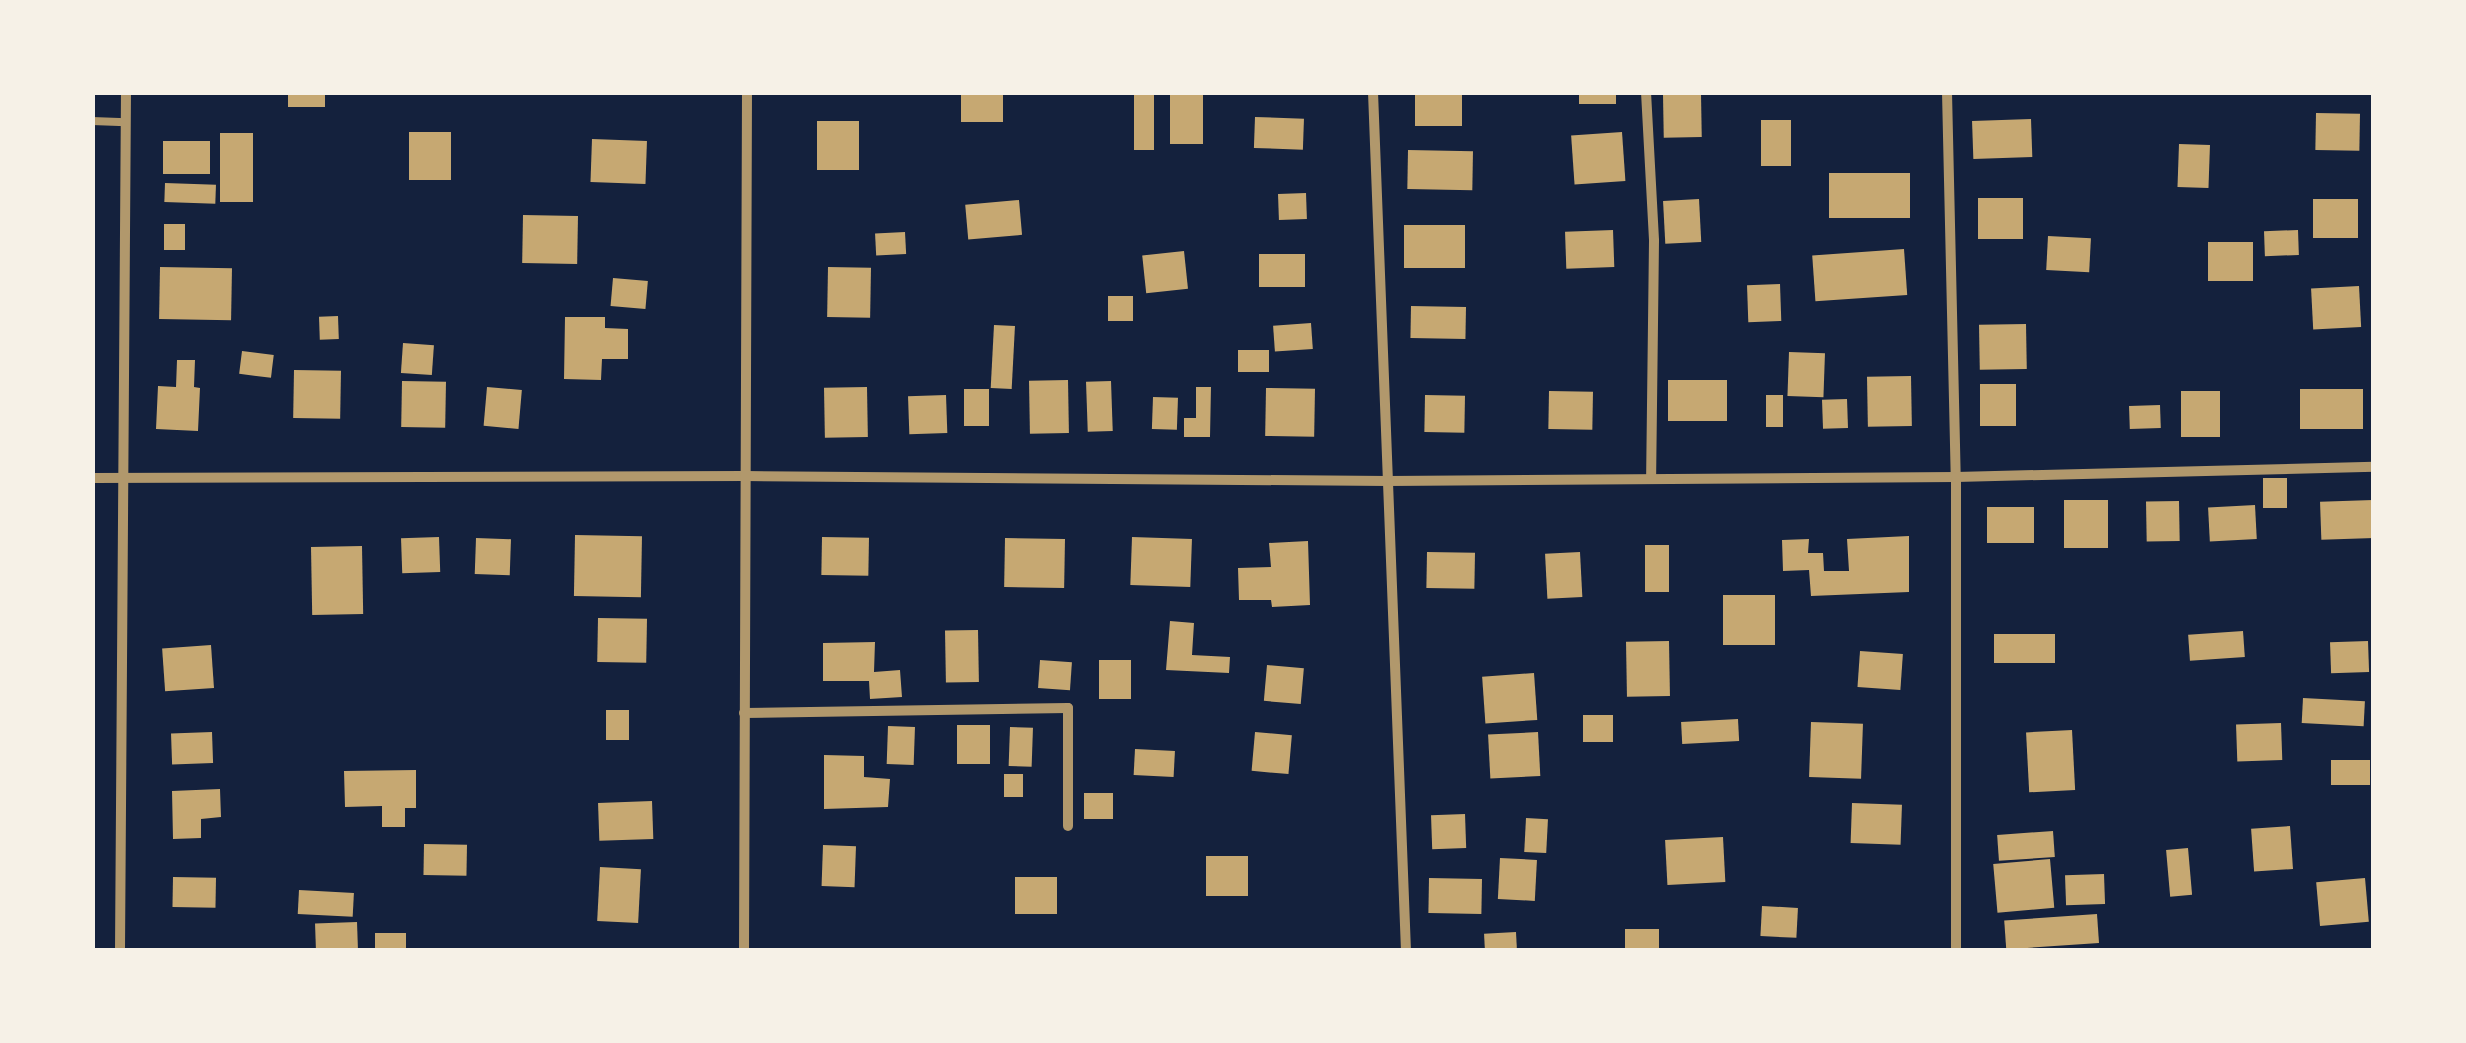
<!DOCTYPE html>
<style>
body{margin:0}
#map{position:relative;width:2466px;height:1043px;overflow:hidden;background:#14213d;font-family:Montserrat,sans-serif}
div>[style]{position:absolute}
.building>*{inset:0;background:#c6a872;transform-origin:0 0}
.service>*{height:8px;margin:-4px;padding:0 4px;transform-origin:4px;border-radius:4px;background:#b1986c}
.minor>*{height:10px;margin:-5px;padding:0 5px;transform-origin:5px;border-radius:5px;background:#b1986c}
span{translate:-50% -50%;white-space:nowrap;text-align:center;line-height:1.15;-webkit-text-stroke:9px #f6f1e7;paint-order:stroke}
.frame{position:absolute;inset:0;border:95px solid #f6f1e7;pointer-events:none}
</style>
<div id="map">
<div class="building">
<i style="left:288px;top:92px;width:37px;height:15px"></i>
<i style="left:961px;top:92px;width:42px;height:30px"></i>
<i style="left:1134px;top:92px;width:20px;height:58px"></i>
<i style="left:1170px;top:92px;width:33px;height:52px"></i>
<i style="left:1415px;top:92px;width:47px;height:34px"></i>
<i style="left:1579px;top:92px;width:37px;height:12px"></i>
<i style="left:1701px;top:94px;width:43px;height:38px;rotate:89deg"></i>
<i style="left:2316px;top:113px;width:44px;height:37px;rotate:1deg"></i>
<i style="left:1255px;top:117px;width:49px;height:31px;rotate:2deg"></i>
<i style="left:2031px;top:119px;width:38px;height:59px;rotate:88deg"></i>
<i style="left:1761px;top:120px;width:30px;height:46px"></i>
<i style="left:817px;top:121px;width:42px;height:49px"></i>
<i style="left:451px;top:132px;width:48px;height:42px;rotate:90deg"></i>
<i style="left:1622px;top:132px;width:49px;height:51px;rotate:86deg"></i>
<i style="left:253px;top:133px;width:69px;height:33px;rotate:90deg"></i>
<i style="left:592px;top:139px;width:55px;height:43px;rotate:2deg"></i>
<i style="left:163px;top:141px;width:47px;height:33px"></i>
<i style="left:2179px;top:144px;width:31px;height:43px;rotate:2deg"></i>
<i style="left:1408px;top:150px;width:65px;height:39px;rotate:1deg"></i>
<i style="left:1829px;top:173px;width:81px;height:45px"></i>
<i style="left:165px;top:183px;width:51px;height:19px;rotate:2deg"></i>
<i style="left:1306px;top:193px;width:26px;height:28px;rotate:88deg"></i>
<i style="left:2023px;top:198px;width:41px;height:45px;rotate:90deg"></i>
<i style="left:1699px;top:199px;width:43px;height:36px;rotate:87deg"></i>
<i style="left:2313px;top:199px;width:45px;height:39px"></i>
<i style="left:1019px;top:200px;width:35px;height:54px;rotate:85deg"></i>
<i style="left:523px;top:215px;width:55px;height:48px;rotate:1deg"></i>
<i style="left:164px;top:224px;width:21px;height:26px"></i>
<i style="left:1465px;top:225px;width:43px;height:61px;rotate:90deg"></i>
<i style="left:1613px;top:230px;width:37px;height:48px;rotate:88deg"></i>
<i style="left:2298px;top:230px;width:25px;height:34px;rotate:88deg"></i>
<i style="left:905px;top:232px;width:22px;height:30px;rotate:87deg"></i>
<i style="left:2048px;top:236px;width:43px;height:34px;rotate:3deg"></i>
<i style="left:2208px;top:242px;width:45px;height:39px"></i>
<i style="left:1904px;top:249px;width:46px;height:92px;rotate:86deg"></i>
<i style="left:1184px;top:251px;width:38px;height:42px;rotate:84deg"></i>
<i style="left:1305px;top:254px;width:33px;height:46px;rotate:90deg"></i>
<i style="left:160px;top:267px;width:72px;height:52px;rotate:1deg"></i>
<i style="left:828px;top:267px;width:43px;height:50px;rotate:1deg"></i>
<i style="left:613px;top:278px;width:35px;height:28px;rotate:5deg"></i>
<i style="left:1780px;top:284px;width:37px;height:33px;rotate:88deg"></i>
<i style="left:2359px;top:286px;width:41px;height:48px;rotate:87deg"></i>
<i style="left:1108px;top:296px;width:25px;height:25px"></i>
<i style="left:1411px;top:306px;width:55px;height:32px;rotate:1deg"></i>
<i style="left:338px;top:316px;width:23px;height:19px;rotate:88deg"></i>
<i style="clip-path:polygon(565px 317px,605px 317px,605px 328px,628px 329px,628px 359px,602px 359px,601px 380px,564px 379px)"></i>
<i style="left:1311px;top:323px;width:26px;height:38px;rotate:86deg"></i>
<i style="left:2026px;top:324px;width:45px;height:47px;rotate:89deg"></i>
<i style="left:994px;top:325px;width:21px;height:63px;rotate:3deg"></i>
<i style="left:403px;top:343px;width:31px;height:30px;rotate:4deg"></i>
<i style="left:1238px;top:350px;width:31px;height:22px"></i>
<i style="left:242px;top:351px;width:32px;height:23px;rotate:7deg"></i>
<i style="left:1789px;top:352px;width:36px;height:44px;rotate:2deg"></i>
<i style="clip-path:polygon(177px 360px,195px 360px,194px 387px,200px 388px,198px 431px,156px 429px,158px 386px,176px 387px)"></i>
<i style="left:294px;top:370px;width:47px;height:48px;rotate:1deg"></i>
<i style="left:1911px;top:376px;width:50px;height:44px;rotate:89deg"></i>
<i style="left:1068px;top:380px;width:53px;height:39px;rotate:89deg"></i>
<i style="left:1668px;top:380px;width:59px;height:41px"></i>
<i style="left:402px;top:381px;width:44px;height:46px;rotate:1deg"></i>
<i style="left:1111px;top:381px;width:50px;height:25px;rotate:88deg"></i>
<i style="left:1980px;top:384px;width:36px;height:42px"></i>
<i style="left:487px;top:387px;width:35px;height:39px;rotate:5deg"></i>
<i style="left:867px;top:387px;width:50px;height:43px;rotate:89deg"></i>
<i style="clip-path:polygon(1196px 387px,1211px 387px,1210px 437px,1184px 437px,1184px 418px,1196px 418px)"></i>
<i style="left:1266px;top:388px;width:49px;height:48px;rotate:1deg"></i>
<i style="left:964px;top:389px;width:25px;height:37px"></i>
<i style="left:2300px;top:389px;width:63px;height:40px"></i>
<i style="left:1549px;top:391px;width:44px;height:38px;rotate:1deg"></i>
<i style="left:2181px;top:391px;width:39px;height:46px"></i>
<i style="left:946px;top:395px;width:38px;height:38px;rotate:88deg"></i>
<i style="left:1425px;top:395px;width:40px;height:37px;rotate:1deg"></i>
<i style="left:1766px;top:395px;width:17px;height:32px"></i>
<i style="left:1153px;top:397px;width:25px;height:32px;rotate:2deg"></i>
<i style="left:1847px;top:399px;width:29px;height:25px;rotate:88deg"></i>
<i style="left:2160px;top:405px;width:23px;height:31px;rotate:88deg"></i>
<i style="left:2263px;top:478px;width:24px;height:30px"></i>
<i style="left:2064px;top:500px;width:44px;height:48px"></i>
<i style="left:2373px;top:500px;width:38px;height:53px;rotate:88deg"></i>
<i style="left:2179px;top:501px;width:40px;height:33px;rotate:89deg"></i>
<i style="left:2255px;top:505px;width:34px;height:47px;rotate:87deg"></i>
<i style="left:1987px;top:507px;width:47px;height:36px"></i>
<i style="left:575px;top:535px;width:67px;height:61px;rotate:1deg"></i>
<i style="clip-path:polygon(1909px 536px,1909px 592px,1811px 596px,1809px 570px,1783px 571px,1782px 540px,1809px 539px,1808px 553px,1823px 553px,1824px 571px,1849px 571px,1847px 539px)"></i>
<i style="left:439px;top:537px;width:35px;height:38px;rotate:88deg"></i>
<i style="left:822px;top:537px;width:47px;height:38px;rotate:1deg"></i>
<i style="left:1132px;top:537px;width:60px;height:48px;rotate:2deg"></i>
<i style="left:476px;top:538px;width:35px;height:36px;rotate:2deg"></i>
<i style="left:1005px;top:538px;width:60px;height:49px;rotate:1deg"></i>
<i style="clip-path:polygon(1308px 541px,1310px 605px,1272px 607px,1271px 600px,1239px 600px,1238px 568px,1271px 567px,1269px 543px)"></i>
<i style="left:1645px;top:545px;width:24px;height:47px"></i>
<i style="left:362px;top:546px;width:68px;height:51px;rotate:89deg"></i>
<i style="left:1427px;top:552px;width:48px;height:36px;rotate:1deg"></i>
<i style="left:1580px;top:552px;width:45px;height:35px;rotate:87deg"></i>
<i style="left:1775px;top:595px;width:50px;height:52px;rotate:90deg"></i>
<i style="left:598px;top:618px;width:49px;height:44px;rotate:1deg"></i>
<i style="clip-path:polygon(1170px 621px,1194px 623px,1192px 655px,1230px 657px,1229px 673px,1166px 670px)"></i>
<i style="left:978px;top:630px;width:52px;height:33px;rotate:89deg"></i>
<i style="left:2243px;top:631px;width:26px;height:55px;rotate:86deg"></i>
<i style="left:2055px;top:634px;width:29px;height:61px;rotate:90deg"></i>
<i style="left:1669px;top:641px;width:55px;height:43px;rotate:89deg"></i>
<i style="left:2368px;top:641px;width:31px;height:38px;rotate:88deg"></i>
<i style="clip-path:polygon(875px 642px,874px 672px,900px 670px,902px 697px,870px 699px,869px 681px,823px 681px,823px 643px)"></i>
<i style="left:211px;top:645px;width:43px;height:49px;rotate:86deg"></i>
<i style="left:1860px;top:651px;width:43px;height:36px;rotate:4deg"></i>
<i style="left:1040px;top:660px;width:32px;height:28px;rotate:4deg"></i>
<i style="left:1099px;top:660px;width:32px;height:39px"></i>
<i style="left:1267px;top:665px;width:37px;height:36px;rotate:5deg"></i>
<i style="left:1534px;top:673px;width:47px;height:52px;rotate:86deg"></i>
<i style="left:2303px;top:698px;width:62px;height:25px;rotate:3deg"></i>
<i style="left:606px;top:710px;width:23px;height:30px"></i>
<i style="left:1583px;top:715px;width:30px;height:27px"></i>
<i style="left:1738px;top:719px;width:22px;height:57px;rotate:87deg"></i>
<i style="left:1811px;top:722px;width:52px;height:55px;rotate:2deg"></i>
<i style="left:2281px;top:723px;width:37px;height:45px;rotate:88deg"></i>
<i style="left:957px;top:725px;width:33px;height:39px"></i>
<i style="left:888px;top:726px;width:27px;height:38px;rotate:2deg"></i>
<i style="left:1010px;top:727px;width:23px;height:39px;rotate:2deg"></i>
<i style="left:2072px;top:730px;width:60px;height:46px;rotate:87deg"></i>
<i style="left:212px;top:732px;width:31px;height:41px;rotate:88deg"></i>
<i style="left:1255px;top:732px;width:37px;height:39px;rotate:5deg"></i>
<i style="left:1538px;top:732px;width:44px;height:50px;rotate:87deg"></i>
<i style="left:1135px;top:749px;width:40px;height:26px;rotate:3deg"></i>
<i style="clip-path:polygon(824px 755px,864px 756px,864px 777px,890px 779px,888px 807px,824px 809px)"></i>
<i style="left:2331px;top:760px;width:39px;height:25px"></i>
<i style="clip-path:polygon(416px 770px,416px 808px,405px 808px,405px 827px,382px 827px,382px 806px,345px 807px,344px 771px)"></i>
<i style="left:1004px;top:774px;width:19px;height:23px"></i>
<i style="clip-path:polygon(220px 789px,221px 817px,201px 819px,201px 838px,173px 839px,172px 791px)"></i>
<i style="left:1113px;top:793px;width:26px;height:29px;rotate:90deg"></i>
<i style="left:652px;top:801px;width:38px;height:54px;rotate:88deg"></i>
<i style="left:1852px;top:803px;width:50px;height:40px;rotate:2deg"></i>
<i style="left:1465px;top:814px;width:34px;height:34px;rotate:88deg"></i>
<i style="left:1526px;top:818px;width:22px;height:34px;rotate:3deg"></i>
<i style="left:2290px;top:826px;width:43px;height:39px;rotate:86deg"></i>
<i style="left:2053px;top:831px;width:26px;height:56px;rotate:86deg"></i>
<i style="left:1723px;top:837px;width:45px;height:58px;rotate:87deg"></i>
<i style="left:424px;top:844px;width:43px;height:31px;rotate:1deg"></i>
<i style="left:823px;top:845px;width:33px;height:41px;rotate:2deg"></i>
<i style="left:2188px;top:848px;width:47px;height:22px;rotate:85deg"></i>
<i style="left:1206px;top:856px;width:42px;height:40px"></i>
<i style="left:1500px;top:858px;width:37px;height:41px;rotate:3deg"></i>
<i style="left:2050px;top:859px;width:49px;height:57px;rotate:85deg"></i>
<i style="left:600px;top:867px;width:41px;height:54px;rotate:3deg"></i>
<i style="left:2104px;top:874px;width:30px;height:39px;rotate:88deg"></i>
<i style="left:173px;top:877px;width:43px;height:30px;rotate:1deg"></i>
<i style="left:1015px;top:877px;width:42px;height:37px"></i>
<i style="left:1429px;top:878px;width:53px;height:35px;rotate:1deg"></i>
<i style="left:2365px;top:878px;width:44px;height:49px;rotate:85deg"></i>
<i style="left:299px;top:890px;width:55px;height:24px;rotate:3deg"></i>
<i style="left:1762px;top:906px;width:36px;height:30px;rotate:3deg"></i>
<i style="left:2097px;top:914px;width:29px;height:93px;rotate:86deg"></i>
<i style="left:357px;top:922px;width:28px;height:42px;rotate:88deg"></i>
<i style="left:1625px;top:929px;width:34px;height:21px"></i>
<i style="left:1516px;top:932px;width:18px;height:32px;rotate:87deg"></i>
<i style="left:375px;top:933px;width:31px;height:17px"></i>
</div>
<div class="service">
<i style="left:92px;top:121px;width:34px;rotate:2deg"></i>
</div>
<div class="minor">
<i style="left:1373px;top:92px;width:859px;rotate:87.8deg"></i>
<i style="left:1646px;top:92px;width:149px;rotate:86.9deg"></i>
<i style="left:1654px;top:241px;width:238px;rotate:90.7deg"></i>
<i style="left:1947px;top:92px;width:385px;rotate:88.7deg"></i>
<i style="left:1956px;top:477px;width:473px;rotate:90deg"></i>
<i style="left:92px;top:478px;width:653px;rotate:-0.18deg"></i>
<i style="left:745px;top:476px;width:643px;rotate:0.45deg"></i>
<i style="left:1388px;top:481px;width:568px;rotate:-0.4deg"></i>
<i style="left:1956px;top:477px;width:418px;rotate:-1.4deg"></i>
<i style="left:744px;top:713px;width:324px;rotate:-0.9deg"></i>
<i style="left:1068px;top:708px;width:118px;rotate:90deg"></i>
<i style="left:120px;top:950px;width:858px;rotate:-89.6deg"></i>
<i style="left:744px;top:950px;width:858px;rotate:-89.8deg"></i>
</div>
<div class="frame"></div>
</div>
